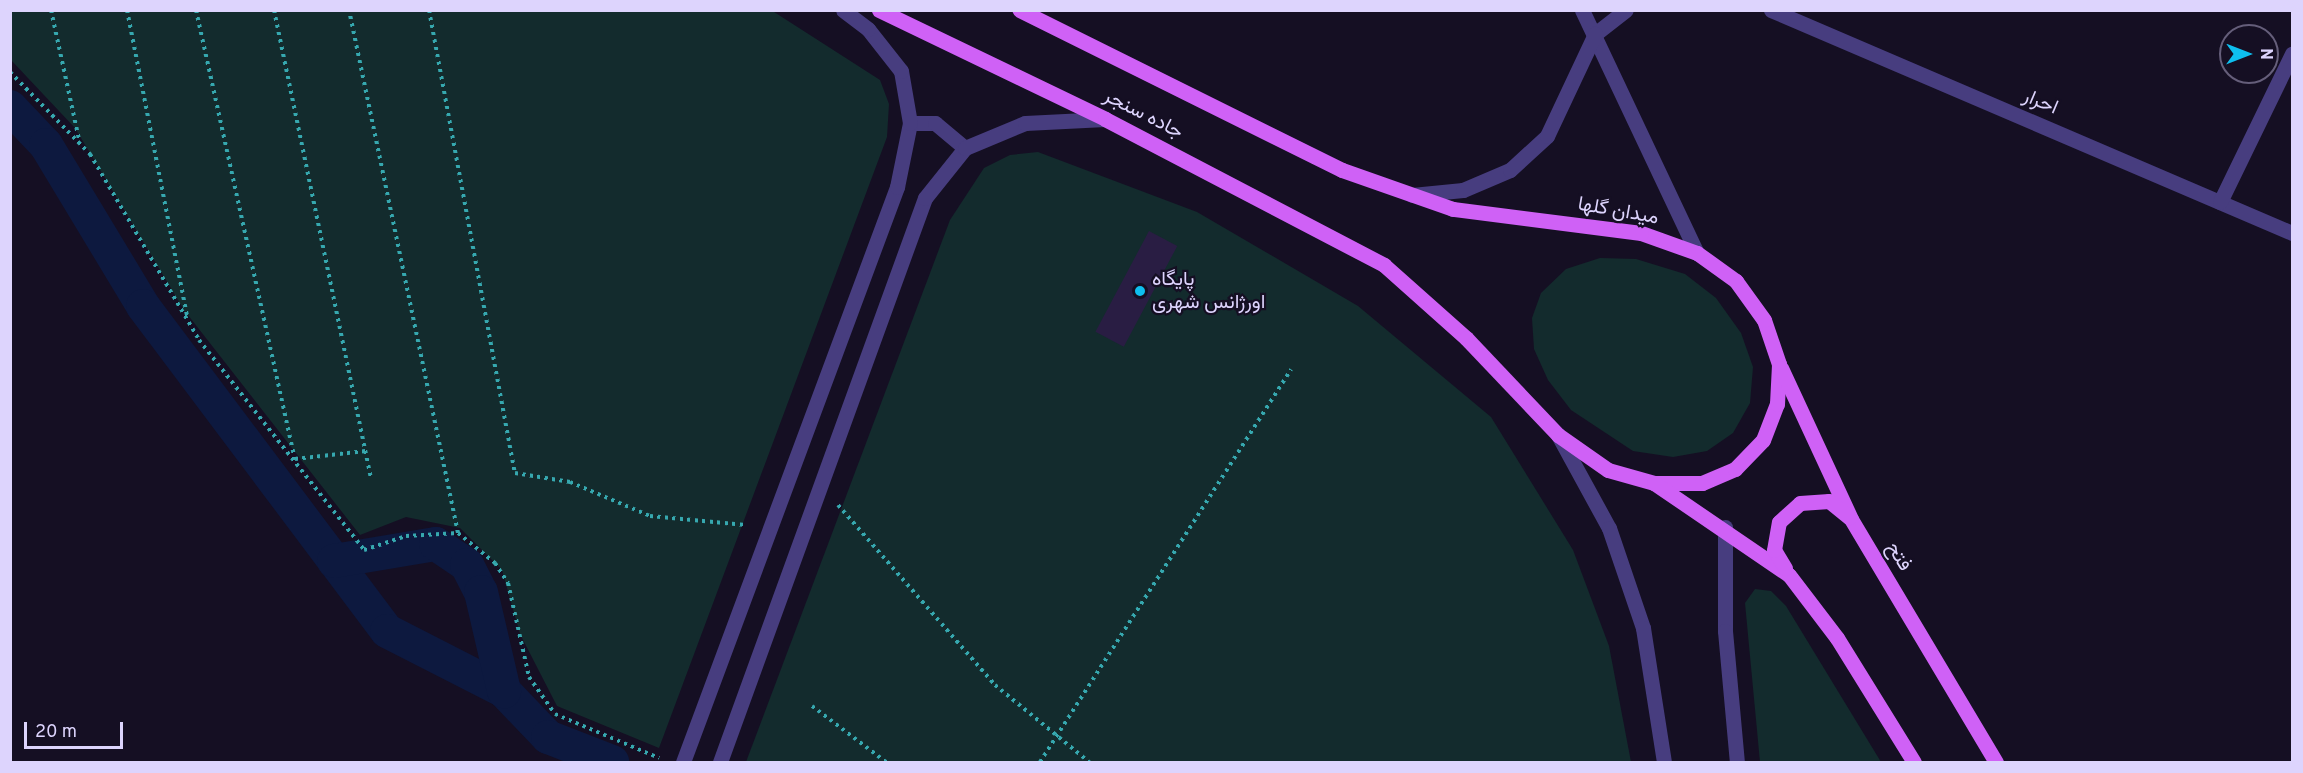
<!DOCTYPE html>
<meta charset="utf-8">
<style>
body{margin:0}
#map{position:relative;width:2303px;height:773px;overflow:hidden;background:#150f23;font-family:Overpass,Vazirmatn,sans-serif}
div>[style]{position:absolute}
.green>*{inset:0;background:#132b2d}
.canal>*{height:34px;margin:-17px;padding:0 17px;transform-origin:17px;border-radius:17px;background:#0d193f}
.building>*{inset:0;background:#291d43;transform-origin:0 0}
.path>*{height:4px;margin-top:-2px;transform-origin:0;background:repeating-linear-gradient(90deg,#36a8af 0 3px,transparent 0 7.5px)}
.minor>*{height:15px;margin:-7.5px;padding:0 7.5px;transform-origin:7.5px;border-radius:7.5px;background:#473d7f}
.major>*{height:15px;margin:-7.5px;padding:0 7.5px;transform-origin:7.5px;border-radius:7.5px;background:#cf61f6}
.dots>*{width:16px;height:16px;translate:-50% -50%;box-sizing:border-box;border:3px solid #150f23;border-radius:50%}
span{translate:-50% -50%;white-space:nowrap;text-align:center;line-height:1.15;-webkit-text-stroke:4.5px #150f23;paint-order:stroke}
.street-label{font-size:20px;color:#ddd4fd}
.poi-label{font-size:20px;color:#ddd4fd}
.left{translate:0 -50%;text-align:left}
.frame{position:absolute;inset:0;border:12px solid #ddd4fd;pointer-events:none}
.north{position:absolute;left:2219px;top:24px;width:60px;height:60px;box-sizing:border-box;background:#150f23;border:2px solid #655e7a;border-radius:50%;rotate:90deg;font-size:16px;font-weight:700;line-height:24px;text-align:center;color:#ddd4fd}
.north::after{content:'';display:block;margin:auto;width:21px;height:27px;background:#0ebfef;clip-path:polygon(50% 0,100% 100%,50% 72%,0 100%)}
.scale{position:absolute;left:24px;top:722px;width:99px;height:27px;box-sizing:border-box;border:3px solid #ddd4fd;border-top:0;padding-left:8px;font-size:18px;line-height:21px;white-space:nowrap;color:#ddd4fd;-webkit-text-stroke:4px #150f23;paint-order:stroke}
</style>
<div id="map">
<div class="green">
<i style="clip-path:polygon(771px 10px,880px 80px,889px 104px,887px 137px,659px 748px,557px 706px,520px 634px,502px 570px,460px 528px,406px 517px,360px 535px,184px 310px,75px 128px,11px 60px,11px 11px)"></i>
<i style="clip-path:polygon(1038px 152px,1197px 212px,1358px 306px,1491px 417px,1573px 550px,1609px 646px,1631px 762px,746px 762px,950px 220px,984px 168px,1010px 155px)"></i>
<i style="clip-path:polygon(1600px 258px,1636px 259px,1685px 274px,1716px 298px,1741px 333px,1753px 367px,1750px 403px,1733px 433px,1707px 451px,1673px 457px,1633px 451px,1571px 410px,1548px 380px,1534px 349px,1532px 318px,1541px 293px,1566px 269px)"></i>
<i style="clip-path:polygon(1755px 589px,1771px 591px,1786px 606px,1881px 762px,1760px 762px,1745px 603px)"></i>
</div>
<div class="canal">
<i style="left:10px;top:107px;width:52px;rotate:46.5deg"></i>
<i style="left:46px;top:145px;width:188px;rotate:58.9deg"></i>
<i style="left:143px;top:306px;width:406px;rotate:53.1deg"></i>
<i style="left:387px;top:631px;width:131px;rotate:27.1deg"></i>
<i style="left:504px;top:691px;width:64px;rotate:46.3deg"></i>
<i style="left:548px;top:737px;width:69px;rotate:21.3deg"></i>
<i style="left:334px;top:561px;width:103px;rotate:-9.5deg"></i>
<i style="left:436px;top:544px;width:37px;rotate:34deg"></i>
<i style="left:467px;top:565px;width:30px;rotate:63deg"></i>
<i style="left:481px;top:592px;width:102px;rotate:76.9deg"></i>
</div>
<div class="building">
<i style="left:1149px;top:231px;width:32px;height:114px;rotate:28deg"></i>
</div>
<div class="path">
<i style="left:51px;top:10px;width:133px;rotate:77.8deg"></i>
<i style="left:127px;top:10px;width:312px;rotate:78.9deg"></i>
<i style="left:196px;top:10px;width:460px;rotate:77.6deg"></i>
<i style="left:295px;top:459px;width:71px;rotate:-6.4deg"></i>
<i style="left:274px;top:10px;width:477px;rotate:78.3deg"></i>
<i style="left:429px;top:10px;width:471px;rotate:79.5deg"></i>
<i style="left:515px;top:473px;width:56px;rotate:9.3deg"></i>
<i style="left:570px;top:482px;width:87px;rotate:23deg"></i>
<i style="left:650px;top:516px;width:96px;rotate:5.4deg"></i>
<i style="left:10px;top:72px;width:115px;rotate:45.7deg"></i>
<i style="left:90px;top:154px;width:216px;rotate:59.6deg"></i>
<i style="left:199px;top:340px;width:267px;rotate:51.8deg"></i>
<i style="left:364px;top:550px;width:44px;rotate:-18.4deg"></i>
<i style="left:406px;top:536px;width:52px;rotate:-3.3deg"></i>
<i style="left:458px;top:533px;width:534px;rotate:-101.77deg"></i>
<i style="left:838px;top:505px;width:239px;rotate:48.9deg"></i>
<i style="left:995px;top:685px;width:122px;rotate:39.3deg"></i>
<i style="left:458px;top:533px;width:48px;rotate:39deg"></i>
<i style="left:495px;top:563px;width:24px;rotate:57deg"></i>
<i style="left:508px;top:583px;width:96px;rotate:77.4deg"></i>
<i style="left:529px;top:677px;width:45px;rotate:54.9deg"></i>
<i style="left:555px;top:714px;width:113px;rotate:22.9deg"></i>
<i style="left:812px;top:706px;width:93px;rotate:37.1deg"></i>
<i style="left:1040px;top:762px;width:466px;rotate:-57.4deg"></i>
</div>
<div class="minor">
<i style="left:1582px;top:10px;width:269px;rotate:64.7deg"></i>
<i style="left:1771px;top:10px;width:567px;rotate:23.17deg"></i>
<i style="left:1595px;top:34px;width:39px;rotate:-38deg"></i>
<i style="left:910px;top:123px;width:25px"></i>
<i style="left:935px;top:123px;width:39px;rotate:40deg"></i>
<i style="left:1412px;top:195px;width:51px;rotate:-5.6deg"></i>
<i style="left:1463px;top:190px;width:51px;rotate:-23.1deg"></i>
<i style="left:1510px;top:170px;width:50px;rotate:-42.6deg"></i>
<i style="left:1547px;top:136px;width:113px;rotate:-64.8deg"></i>
<i style="left:2220px;top:202px;width:165px;rotate:-64.1deg"></i>
<i style="left:1558px;top:435px;width:106px;rotate:61.3deg"></i>
<i style="left:1609px;top:528px;width:106px;rotate:71.2deg"></i>
<i style="left:1643px;top:628px;width:136px;rotate:81.1deg"></i>
<i style="left:1725px;top:527px;width:104px;rotate:90deg"></i>
<i style="left:1725px;top:631px;width:132px;rotate:84.8deg"></i>
<i style="left:683px;top:762px;width:614px;rotate:-69.59deg"></i>
<i style="left:897px;top:187px;width:65px;rotate:-78.5deg"></i>
<i style="left:910px;top:123px;width:53px;rotate:-99.8deg"></i>
<i style="left:901px;top:71px;width:53px;rotate:-128.2deg"></i>
<i style="left:868px;top:29px;width:31px;rotate:-143deg"></i>
<i style="left:720px;top:762px;width:600px;rotate:-70.03deg"></i>
<i style="left:925px;top:198px;width:64px;rotate:-51.3deg"></i>
<i style="left:965px;top:148px;width:65px;rotate:-22.6deg"></i>
<i style="left:1025px;top:123px;width:80px;rotate:-2.9deg"></i>
</div>
<div class="major">
<i style="left:879px;top:10px;width:251px;rotate:25.7deg"></i>
<i style="left:1105px;top:119px;width:315px;rotate:27.6deg"></i>
<i style="left:1384px;top:265px;width:110px;rotate:41.7deg"></i>
<i style="left:1466px;top:338px;width:134px;rotate:46.5deg"></i>
<i style="left:1558px;top:435px;width:61px;rotate:35deg"></i>
<i style="left:1608px;top:470px;width:48px;rotate:15.8deg"></i>
<i style="left:1654px;top:483px;width:48px"></i>
<i style="left:1702px;top:483px;width:36px;rotate:-23deg"></i>
<i style="left:1735px;top:469px;width:40px;rotate:-46deg"></i>
<i style="left:1763px;top:440px;width:39px;rotate:-69deg"></i>
<i style="left:1777px;top:404px;width:40px;rotate:-87.1deg"></i>
<i style="left:1779px;top:364px;width:46px;rotate:-108.8deg"></i>
<i style="left:1764px;top:320px;width:48px;rotate:-125.7deg"></i>
<i style="left:1736px;top:281px;width:48px;rotate:-144.3deg"></i>
<i style="left:1697px;top:253px;width:59px;rotate:-160.3deg"></i>
<i style="left:1641px;top:233px;width:190px;rotate:-172.7deg"></i>
<i style="left:1453px;top:209px;width:118px;rotate:-160.6deg"></i>
<i style="left:1342px;top:170px;width:360px;rotate:-153.6deg"></i>
<i style="left:1781px;top:368px;width:166px;rotate:65.1deg"></i>
<i style="left:1851px;top:519px;width:283px;rotate:59.2deg"></i>
<i style="left:1654px;top:483px;width:163px;rotate:34.3deg"></i>
<i style="left:1789px;top:575px;width:79px;rotate:52.7deg"></i>
<i style="left:1837px;top:638px;width:146px;rotate:58.2deg"></i>
<i style="left:1785px;top:568px;width:21px;rotate:-121deg"></i>
<i style="left:1774px;top:550px;width:28px;rotate:-80deg"></i>
<i style="left:1779px;top:522px;width:28px;rotate:-42deg"></i>
<i style="left:1800px;top:503px;width:29px;rotate:-4deg"></i>
<i style="left:1829px;top:501px;width:26px;rotate:39deg"></i>
</div>
<div class="dots">
<i style="left:1140px;top:291px;background:#0ebfef"></i>
</div>
<div class="street-label">
<span style="left:2040px;top:103px;rotate:23deg">احرار</span>
<span style="left:1143px;top:115px;rotate:27deg">جاده سنجر</span>
<span style="left:1618px;top:212px;rotate:10deg">میدان گلها</span>
<span style="left:1898px;top:557px;rotate:59deg">فتح</span>
</div>
<div class="poi-label">
<span class="left" style="left:1152px;top:292px">پایگاه<br>اورژانس شهری</span>
</div>
<div class="frame"></div>
<div class="north">N</div>
<div class="scale">20 m</div>
</div>
